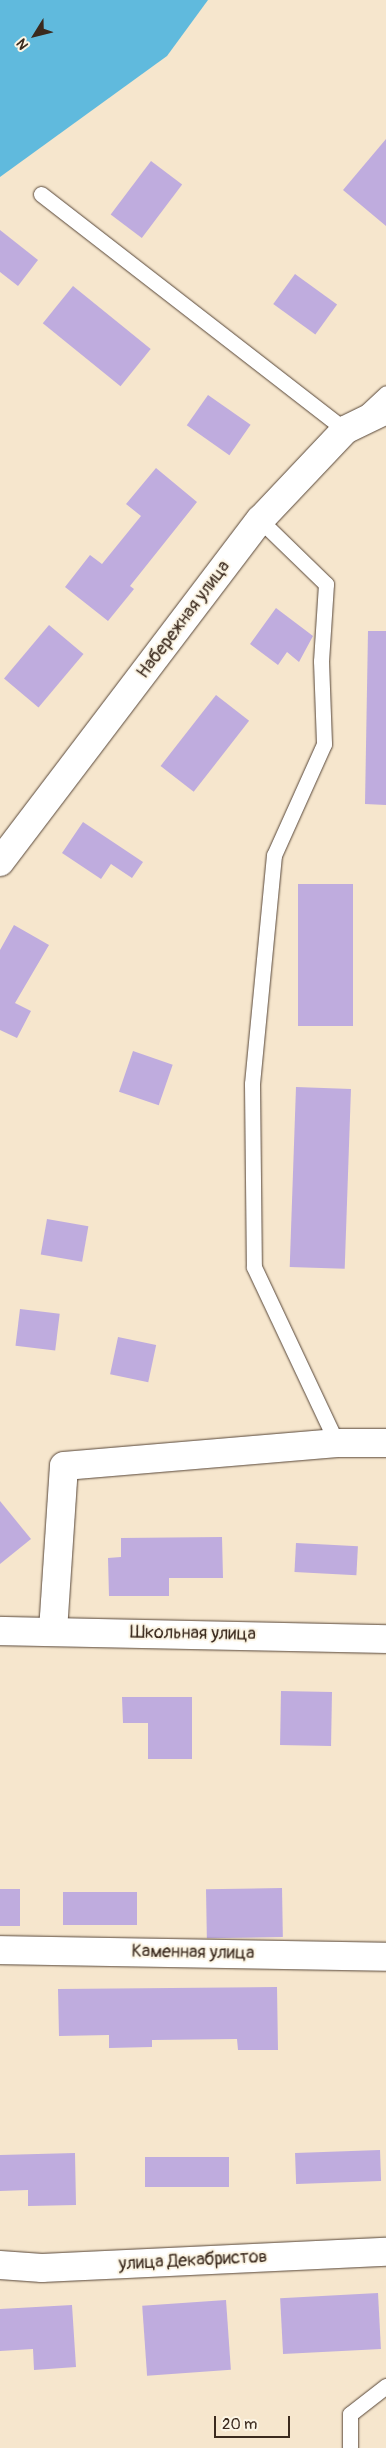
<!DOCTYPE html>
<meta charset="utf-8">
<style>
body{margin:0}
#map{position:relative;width:386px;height:2448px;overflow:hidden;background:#f6e6cd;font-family:Pangolin,sans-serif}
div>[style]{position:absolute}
.water>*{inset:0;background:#60badd}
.building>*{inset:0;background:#bfacde;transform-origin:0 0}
.roads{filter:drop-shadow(0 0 1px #574638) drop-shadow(0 0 1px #574638)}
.service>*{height:15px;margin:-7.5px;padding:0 7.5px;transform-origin:7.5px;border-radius:7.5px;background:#fff}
.minor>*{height:28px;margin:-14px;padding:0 14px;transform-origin:14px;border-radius:14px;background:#fff}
span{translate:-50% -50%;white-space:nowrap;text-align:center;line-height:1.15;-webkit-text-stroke:4px #fcf5e5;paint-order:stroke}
.street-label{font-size:18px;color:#3b2a1e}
.north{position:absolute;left:10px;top:10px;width:50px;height:50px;-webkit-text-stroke:4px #fcf5e5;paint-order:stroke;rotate:234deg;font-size:14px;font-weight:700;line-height:20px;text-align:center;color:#3b2a1e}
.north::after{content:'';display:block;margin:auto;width:18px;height:22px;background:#3b2a1e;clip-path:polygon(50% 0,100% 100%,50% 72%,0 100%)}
.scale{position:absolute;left:214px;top:2416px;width:76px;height:22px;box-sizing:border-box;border:2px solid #3b2a1e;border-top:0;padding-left:6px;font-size:15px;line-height:18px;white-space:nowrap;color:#3b2a1e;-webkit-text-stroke:4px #fcf5e5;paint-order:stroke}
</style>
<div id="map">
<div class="water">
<i style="clip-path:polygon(0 0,208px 0,167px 56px,0 177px)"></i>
</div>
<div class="building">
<i style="clip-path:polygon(386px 139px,386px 226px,343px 190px)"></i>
<i style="left:151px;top:161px;width:39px;height:67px;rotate:37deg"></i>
<i style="clip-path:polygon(0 230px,38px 260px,18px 286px,0 272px)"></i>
<i style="left:295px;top:274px;width:52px;height:37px;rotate:36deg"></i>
<i style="left:73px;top:286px;width:100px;height:48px;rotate:39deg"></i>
<i style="left:208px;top:395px;width:52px;height:37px;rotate:35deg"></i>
<i style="clip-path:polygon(156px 468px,197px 502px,130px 586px,134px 589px,108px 621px,65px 587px,90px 555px,102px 564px,141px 516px,126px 504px)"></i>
<i style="clip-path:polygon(276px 608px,313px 636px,299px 662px,287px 652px,278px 665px,250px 644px)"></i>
<i style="left:49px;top:625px;width:45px;height:70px;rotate:40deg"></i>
<i style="clip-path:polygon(368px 631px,386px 631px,386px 805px,365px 804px)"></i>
<i style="left:216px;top:695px;width:42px;height:90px;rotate:38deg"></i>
<i style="clip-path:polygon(83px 822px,143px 862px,132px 878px,111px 864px,101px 879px,62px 853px)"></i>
<i style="left:298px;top:884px;width:55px;height:142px"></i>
<i style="clip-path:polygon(14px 925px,49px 945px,15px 1003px,31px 1011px,17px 1038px,0 1030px,0 950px)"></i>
<i style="left:133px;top:1051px;width:42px;height:43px;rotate:19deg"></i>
<i style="left:296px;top:1087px;width:55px;height:180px;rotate:2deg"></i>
<i style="left:47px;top:1219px;width:42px;height:36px;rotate:10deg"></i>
<i style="left:20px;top:1309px;width:40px;height:37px;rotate:7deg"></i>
<i style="left:118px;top:1337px;width:39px;height:38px;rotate:12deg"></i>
<i style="clip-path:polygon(0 1501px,31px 1539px,0 1564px)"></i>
<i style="clip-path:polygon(222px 1537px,223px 1578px,169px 1578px,169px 1596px,109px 1596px,108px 1558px,121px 1557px,121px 1538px)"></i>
<i style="left:296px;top:1543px;width:62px;height:29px;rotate:3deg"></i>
<i style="left:281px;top:1691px;width:51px;height:54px;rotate:1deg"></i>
<i style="clip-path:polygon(122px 1697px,192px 1697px,192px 1759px,148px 1759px,148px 1723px,123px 1723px)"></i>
<i style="left:282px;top:1888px;width:49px;height:76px;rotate:89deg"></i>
<i style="left:0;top:1889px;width:20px;height:37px"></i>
<i style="left:63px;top:1892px;width:74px;height:33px"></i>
<i style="clip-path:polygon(277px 1987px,278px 2050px,238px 2050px,237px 2039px,152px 2040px,152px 2047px,109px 2048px,109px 2035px,59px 2036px,58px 1989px)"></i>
<i style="left:380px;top:2150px;width:31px;height:85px;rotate:88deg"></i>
<i style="clip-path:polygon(75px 2153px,76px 2205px,28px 2206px,28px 2190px,0 2191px,0 2155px)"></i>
<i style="left:229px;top:2157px;width:30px;height:84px;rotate:90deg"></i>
<i style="left:378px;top:2293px;width:56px;height:98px;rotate:87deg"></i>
<i style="left:226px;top:2300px;width:70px;height:84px;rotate:86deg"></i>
<i style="clip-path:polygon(72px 2305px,76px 2367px,34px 2370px,33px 2349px,0 2351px,0 2309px)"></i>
</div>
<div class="roads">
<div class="service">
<i style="left:41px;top:194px;width:385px;rotate:37.8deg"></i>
<i style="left:345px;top:430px;width:6px;rotate:-39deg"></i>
<i style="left:367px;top:411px;width:26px;rotate:-43deg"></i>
<i style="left:260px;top:520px;width:92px;rotate:44.1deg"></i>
<i style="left:326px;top:584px;width:77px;rotate:93.7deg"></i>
<i style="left:321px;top:661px;width:83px;rotate:87.9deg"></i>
<i style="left:324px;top:744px;width:122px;rotate:114.2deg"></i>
<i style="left:274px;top:855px;width:230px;rotate:95.5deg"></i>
<i style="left:252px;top:1084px;width:183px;rotate:89.4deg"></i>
<i style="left:254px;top:1267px;width:195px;rotate:64.8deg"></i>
<i style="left:350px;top:2448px;width:34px;rotate:-90deg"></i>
<i style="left:350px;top:2414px;width:46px;rotate:-37.9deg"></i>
</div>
<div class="minor">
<i style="left:0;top:862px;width:430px;rotate:-52.8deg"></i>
<i style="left:260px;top:520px;width:124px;rotate:-46.6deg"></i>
<i style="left:345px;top:430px;width:46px;rotate:-26deg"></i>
<i style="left:0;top:1631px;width:386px;rotate:1.2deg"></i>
<i style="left:53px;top:1631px;width:165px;rotate:-86.2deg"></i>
<i style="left:64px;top:1466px;width:274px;rotate:-4.8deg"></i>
<i style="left:337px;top:1443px;width:49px"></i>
<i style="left:0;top:1950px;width:386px;rotate:1deg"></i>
<i style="left:0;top:2265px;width:42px;rotate:4.1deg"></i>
<i style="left:42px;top:2268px;width:344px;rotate:-2.7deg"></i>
</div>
</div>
<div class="street-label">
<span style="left:184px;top:620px;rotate:-53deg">Набережная улица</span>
<span style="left:193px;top:1634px;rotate:1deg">Школьная улица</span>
<span style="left:193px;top:1953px;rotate:1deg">Каменная улица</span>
<span style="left:193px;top:2261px;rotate:-3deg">улица Декабристов</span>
</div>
<div class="north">N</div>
<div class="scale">20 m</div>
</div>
